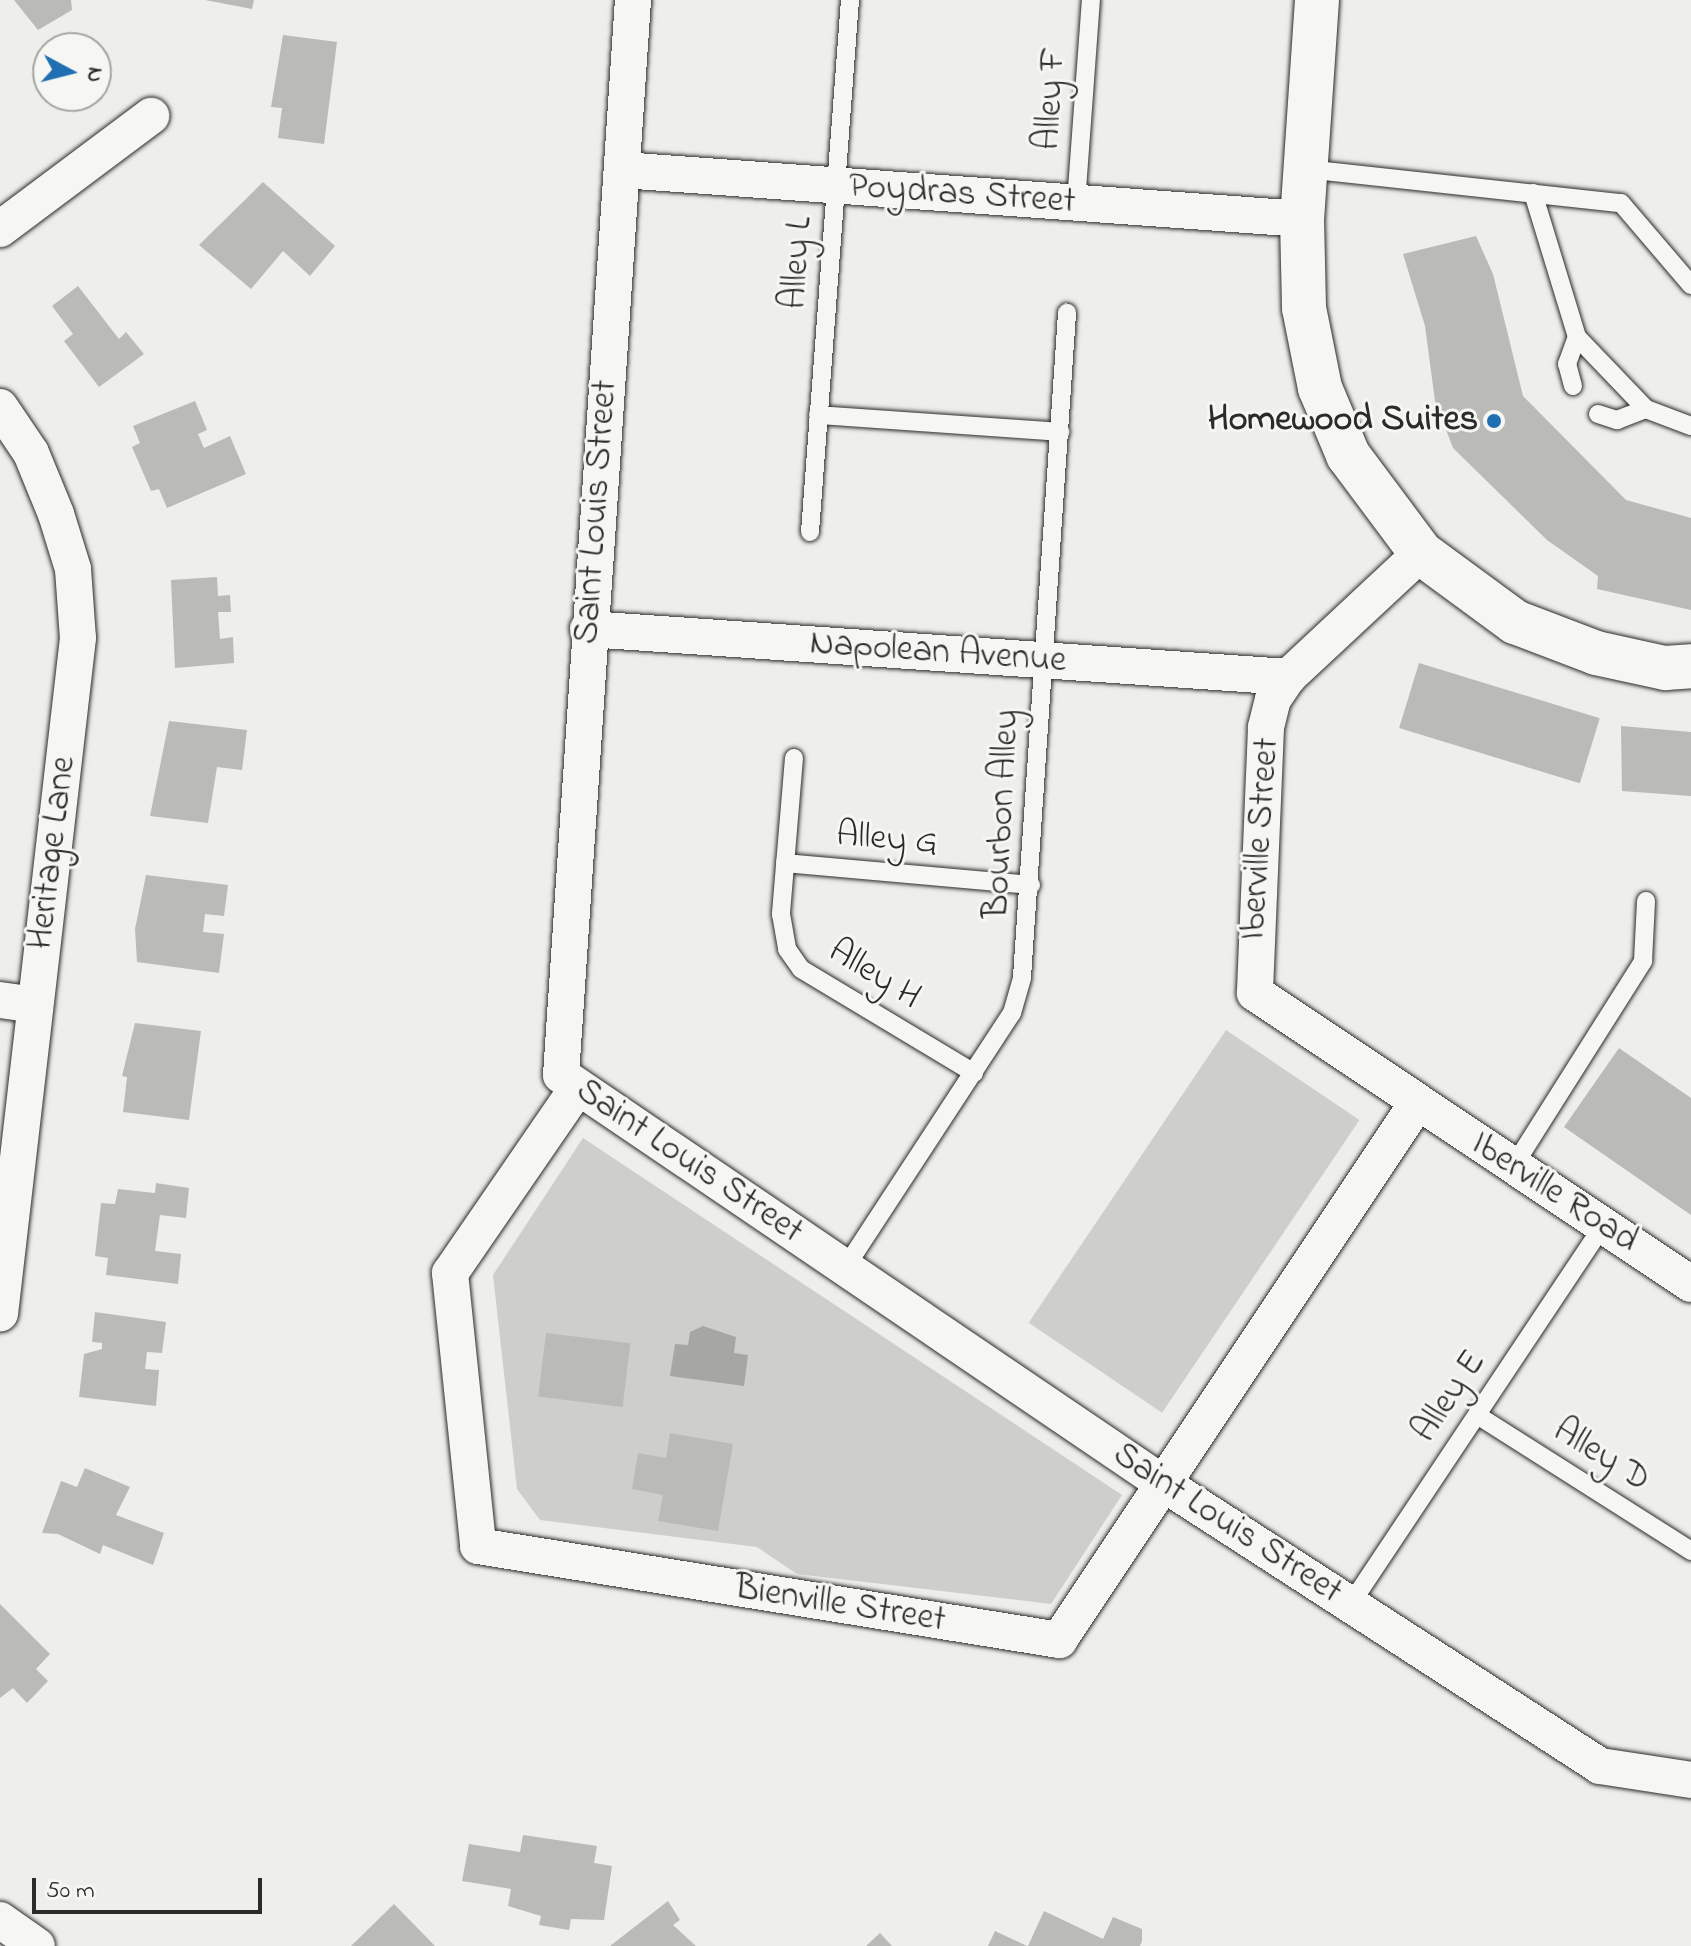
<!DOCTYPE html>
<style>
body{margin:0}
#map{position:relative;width:1691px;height:1946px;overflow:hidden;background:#eeeeea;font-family:"Indie Flower",sans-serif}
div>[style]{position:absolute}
.green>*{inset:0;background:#cececa;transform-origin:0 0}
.water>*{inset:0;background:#a6a6a3}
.building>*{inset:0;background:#babab7;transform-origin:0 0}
.roads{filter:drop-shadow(0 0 2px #2b2b2b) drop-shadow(0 0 2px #2b2b2b)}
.lane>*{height:18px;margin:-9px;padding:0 9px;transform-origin:9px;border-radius:9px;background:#f6f6f2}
.street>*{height:36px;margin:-18px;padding:0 18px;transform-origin:18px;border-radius:18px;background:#f6f6f2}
.secondary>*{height:44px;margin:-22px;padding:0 22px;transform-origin:22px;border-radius:22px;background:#f6f6f2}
.dots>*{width:22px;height:22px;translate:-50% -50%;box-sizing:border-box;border:4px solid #f6f6f2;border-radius:50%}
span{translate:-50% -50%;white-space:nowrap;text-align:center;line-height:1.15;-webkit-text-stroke:6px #f6f6f2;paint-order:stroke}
.street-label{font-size:36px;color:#2b2b2b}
.poi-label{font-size:36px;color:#2b2b2b;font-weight:700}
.right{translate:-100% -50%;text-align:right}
.north{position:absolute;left:32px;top:32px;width:80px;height:80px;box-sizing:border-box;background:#f6f6f2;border:2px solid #a5a5a2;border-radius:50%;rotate:97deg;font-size:22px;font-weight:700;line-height:32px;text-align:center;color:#2b2b2b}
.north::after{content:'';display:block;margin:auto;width:28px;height:36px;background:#1f6fb2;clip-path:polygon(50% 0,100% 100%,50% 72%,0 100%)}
.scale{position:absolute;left:32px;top:1878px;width:230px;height:36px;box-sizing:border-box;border:4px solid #2b2b2b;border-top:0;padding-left:10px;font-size:24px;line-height:28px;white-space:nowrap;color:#2b2b2b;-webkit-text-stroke:6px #f6f6f2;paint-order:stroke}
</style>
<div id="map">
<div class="green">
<i style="left:1226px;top:1030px;width:161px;height:353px;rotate:34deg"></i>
<i style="clip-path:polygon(583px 1138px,1122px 1495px,1051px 1604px,797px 1574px,757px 1547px,540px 1520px,517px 1489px,493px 1275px)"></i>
</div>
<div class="water">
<i style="clip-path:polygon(703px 1326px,736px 1337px,734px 1353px,748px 1355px,744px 1386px,670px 1376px,675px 1344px,688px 1345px,690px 1332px)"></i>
</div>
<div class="building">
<i style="clip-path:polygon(14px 0,71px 0,72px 10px,38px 30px)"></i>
<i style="clip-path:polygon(205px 0,254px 0,252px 9px)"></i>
<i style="clip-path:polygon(283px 35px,337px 42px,324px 144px,278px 138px,282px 108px,271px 107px)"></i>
<i style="clip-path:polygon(263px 182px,335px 246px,310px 276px,283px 251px,251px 289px,199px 245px)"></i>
<i style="clip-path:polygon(1476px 236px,1493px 274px,1523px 396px,1626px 500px,1691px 518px,1691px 610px,1597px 589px,1598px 576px,1547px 540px,1453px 448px,1435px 401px,1425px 326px,1403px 254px)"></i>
<i style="clip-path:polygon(78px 286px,119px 339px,126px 332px,144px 354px,99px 387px,64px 341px,73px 334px,52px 306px)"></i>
<i style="clip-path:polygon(195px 401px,207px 430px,198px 434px,204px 448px,230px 436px,246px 474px,167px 508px,159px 489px,151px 491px,132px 447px,140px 443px,133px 426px)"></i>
<i style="clip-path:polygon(217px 577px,218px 596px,230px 595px,231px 612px,218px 612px,220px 639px,233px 637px,234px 663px,175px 668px,171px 580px)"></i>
<i style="left:1419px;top:663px;width:189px;height:68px;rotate:17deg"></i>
<i style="clip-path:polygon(169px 721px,247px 730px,242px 770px,217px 767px,208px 823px,150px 816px)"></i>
<i style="clip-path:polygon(1621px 726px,1691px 732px,1691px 796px,1622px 791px)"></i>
<i style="clip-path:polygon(146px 875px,228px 885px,224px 916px,205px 914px,203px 932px,224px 934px,219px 973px,137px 962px,135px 929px)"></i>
<i style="clip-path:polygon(135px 1023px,201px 1031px,189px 1120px,123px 1112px,127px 1077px,122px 1076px)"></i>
<i style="clip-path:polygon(1619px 1048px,1691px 1098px,1691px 1215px,1564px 1127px)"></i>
<i style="clip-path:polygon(156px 1183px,189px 1188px,186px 1218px,160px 1215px,155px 1251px,181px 1254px,178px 1284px,106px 1275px,108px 1258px,95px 1256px,101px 1203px,115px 1204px,118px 1189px,155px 1193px)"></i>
<i style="clip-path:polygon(95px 1312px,166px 1322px,162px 1353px,147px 1352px,145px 1369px,159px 1370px,156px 1406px,79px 1397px,84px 1354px,102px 1349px,102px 1343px,92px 1342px)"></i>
<i style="left:546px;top:1333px;width:85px;height:64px;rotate:7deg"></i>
<i style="clip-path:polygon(670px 1433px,733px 1444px,718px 1531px,658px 1521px,663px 1495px,632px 1489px,638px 1453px,666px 1458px)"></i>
<i style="clip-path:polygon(85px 1468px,130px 1487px,116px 1515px,164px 1533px,153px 1565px,103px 1545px,100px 1554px,58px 1534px,42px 1533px,61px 1481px,77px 1487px)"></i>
<i style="clip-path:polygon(0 1604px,50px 1654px,36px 1669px,48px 1681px,27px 1703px,13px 1688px,0 1698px)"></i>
<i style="clip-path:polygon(523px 1835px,597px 1846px,594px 1863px,612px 1866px,604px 1920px,571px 1919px,569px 1930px,539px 1925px,541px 1916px,508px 1906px,511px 1889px,462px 1881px,469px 1844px,520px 1852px)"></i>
<i style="clip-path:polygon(668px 1901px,680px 1920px,673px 1925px,696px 1946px,610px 1946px)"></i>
<i style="clip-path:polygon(394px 1904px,435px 1946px,351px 1946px)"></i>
<i style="clip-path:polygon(1044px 1911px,1103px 1939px,1113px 1917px,1142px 1929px,1142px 1941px,1140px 1946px,1028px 1946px)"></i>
<i style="clip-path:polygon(995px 1931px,1027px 1946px,988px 1946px)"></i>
<i style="clip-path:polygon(880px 1933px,892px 1946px,866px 1946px)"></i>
</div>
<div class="roads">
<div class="lane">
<i style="left:1306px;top:169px;width:317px;rotate:6.2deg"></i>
<i style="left:1621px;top:203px;width:108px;rotate:49.5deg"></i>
<i style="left:1533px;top:193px;width:151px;rotate:73deg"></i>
<i style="left:1577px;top:337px;width:100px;rotate:46.2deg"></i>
<i style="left:1646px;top:409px;width:48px;rotate:20.7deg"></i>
<i style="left:1076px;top:203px;width:204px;rotate:-85.8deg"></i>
<i style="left:1573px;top:386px;width:23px;rotate:-105deg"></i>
<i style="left:1567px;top:364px;width:29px;rotate:-70deg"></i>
<i style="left:1598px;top:414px;width:20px;rotate:18deg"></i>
<i style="left:1617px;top:420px;width:31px;rotate:-21deg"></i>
<i style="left:818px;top:415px;width:243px;rotate:4deg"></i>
<i style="left:810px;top:532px;width:534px;rotate:-85.7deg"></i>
<i style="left:794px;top:758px;width:157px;rotate:94.8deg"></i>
<i style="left:781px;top:914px;width:36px;rotate:80deg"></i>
<i style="left:787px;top:949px;width:24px;rotate:55deg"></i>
<i style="left:801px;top:969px;width:202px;rotate:31deg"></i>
<i style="left:785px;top:863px;width:247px;rotate:5.1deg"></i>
<i style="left:1513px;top:1167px;width:244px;rotate:-57.7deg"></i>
<i style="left:1643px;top:961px;width:60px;rotate:-87.1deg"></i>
<i style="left:845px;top:1268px;width:305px;rotate:-56.8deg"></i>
<i style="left:1012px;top:1013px;width:37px;rotate:-74deg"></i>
<i style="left:1022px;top:977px;width:666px;rotate:-86.12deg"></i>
<i style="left:1477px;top:1415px;width:254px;rotate:32.4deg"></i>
<i style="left:1350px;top:1605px;width:456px;rotate:-56.3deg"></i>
</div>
<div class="street">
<i style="left:633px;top:0;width:1077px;rotate:93.83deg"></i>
<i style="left:561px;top:1075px;width:729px;rotate:34.15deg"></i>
<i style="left:1164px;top:1484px;width:519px;rotate:32.89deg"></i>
<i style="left:1600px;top:1766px;width:92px;rotate:8.7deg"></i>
<i style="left:622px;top:170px;width:682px;rotate:4.12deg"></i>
<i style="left:0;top:229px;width:189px;rotate:-36.8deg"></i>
<i style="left:0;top:407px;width:55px;rotate:56deg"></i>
<i style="left:31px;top:453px;width:66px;rotate:67.7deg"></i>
<i style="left:56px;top:514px;width:58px;rotate:72.8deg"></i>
<i style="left:73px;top:569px;width:69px;rotate:85.9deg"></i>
<i style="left:78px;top:638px;width:680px;rotate:96.58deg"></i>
<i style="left:1421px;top:553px;width:182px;rotate:137deg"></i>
<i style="left:1288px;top:677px;width:27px;rotate:124deg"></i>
<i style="left:1273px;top:699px;width:30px;rotate:104deg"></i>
<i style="left:1266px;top:728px;width:265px;rotate:92.4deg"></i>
<i style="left:1255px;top:993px;width:524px;rotate:33.72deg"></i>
<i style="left:588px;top:629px;width:702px;rotate:3.92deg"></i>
<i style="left:0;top:1000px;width:34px;rotate:8deg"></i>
<i style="left:578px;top:1087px;width:226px;rotate:124.5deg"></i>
<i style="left:450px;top:1273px;width:274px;rotate:84.1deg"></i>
<i style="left:478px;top:1546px;width:589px;rotate:9.19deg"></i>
<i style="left:1059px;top:1640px;width:645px;rotate:-56.31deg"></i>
<i style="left:0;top:1920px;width:45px;rotate:35.1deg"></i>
</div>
<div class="secondary">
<i style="left:1317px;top:0;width:220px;rotate:93.9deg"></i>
<i style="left:1302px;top:219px;width:89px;rotate:88.7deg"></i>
<i style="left:1304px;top:308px;width:82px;rotate:78.7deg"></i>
<i style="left:1320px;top:388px;width:73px;rotate:67.3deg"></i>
<i style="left:1348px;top:455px;width:122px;rotate:53.3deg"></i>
<i style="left:1421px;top:553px;width:117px;rotate:36.3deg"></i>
<i style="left:1515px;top:622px;width:87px;rotate:20.9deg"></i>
<i style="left:1596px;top:653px;width:71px;rotate:12.3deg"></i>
<i style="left:1665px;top:668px;width:26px;rotate:-4deg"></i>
</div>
</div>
<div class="dots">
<i style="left:1494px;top:421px;background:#1f6fb2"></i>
</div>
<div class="street-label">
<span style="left:1052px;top:99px;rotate:-86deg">Alley F</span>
<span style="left:962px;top:195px;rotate:4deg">Poydras Street</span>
<span style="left:798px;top:263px;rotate:-86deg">Alley L</span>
<span style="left:597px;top:512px;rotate:-86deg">Saint Louis Street</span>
<span style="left:938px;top:653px;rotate:4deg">Napolean Avenue</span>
<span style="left:1003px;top:814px;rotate:-87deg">Bourbon Alley</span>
<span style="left:1261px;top:839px;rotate:-86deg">Iberville Street</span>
<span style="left:887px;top:840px;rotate:5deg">Alley G</span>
<span style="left:53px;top:853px;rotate:-83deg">Heritage Lane</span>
<span style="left:874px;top:975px;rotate:32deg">Alley H</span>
<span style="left:689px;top:1162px;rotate:34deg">Saint Louis Street</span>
<span style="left:1554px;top:1193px;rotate:33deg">Iberville Road</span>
<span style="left:1450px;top:1397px;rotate:-56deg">Alley E</span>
<span style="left:1601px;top:1456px;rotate:32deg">Alley D</span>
<span style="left:1227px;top:1524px;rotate:33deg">Saint Louis Street</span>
<span style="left:840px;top:1605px;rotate:9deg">Bienville Street</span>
</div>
<div class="poi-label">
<span class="right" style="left:1478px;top:421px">Homewood Suites</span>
</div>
<div class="north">N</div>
<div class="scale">50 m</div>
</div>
